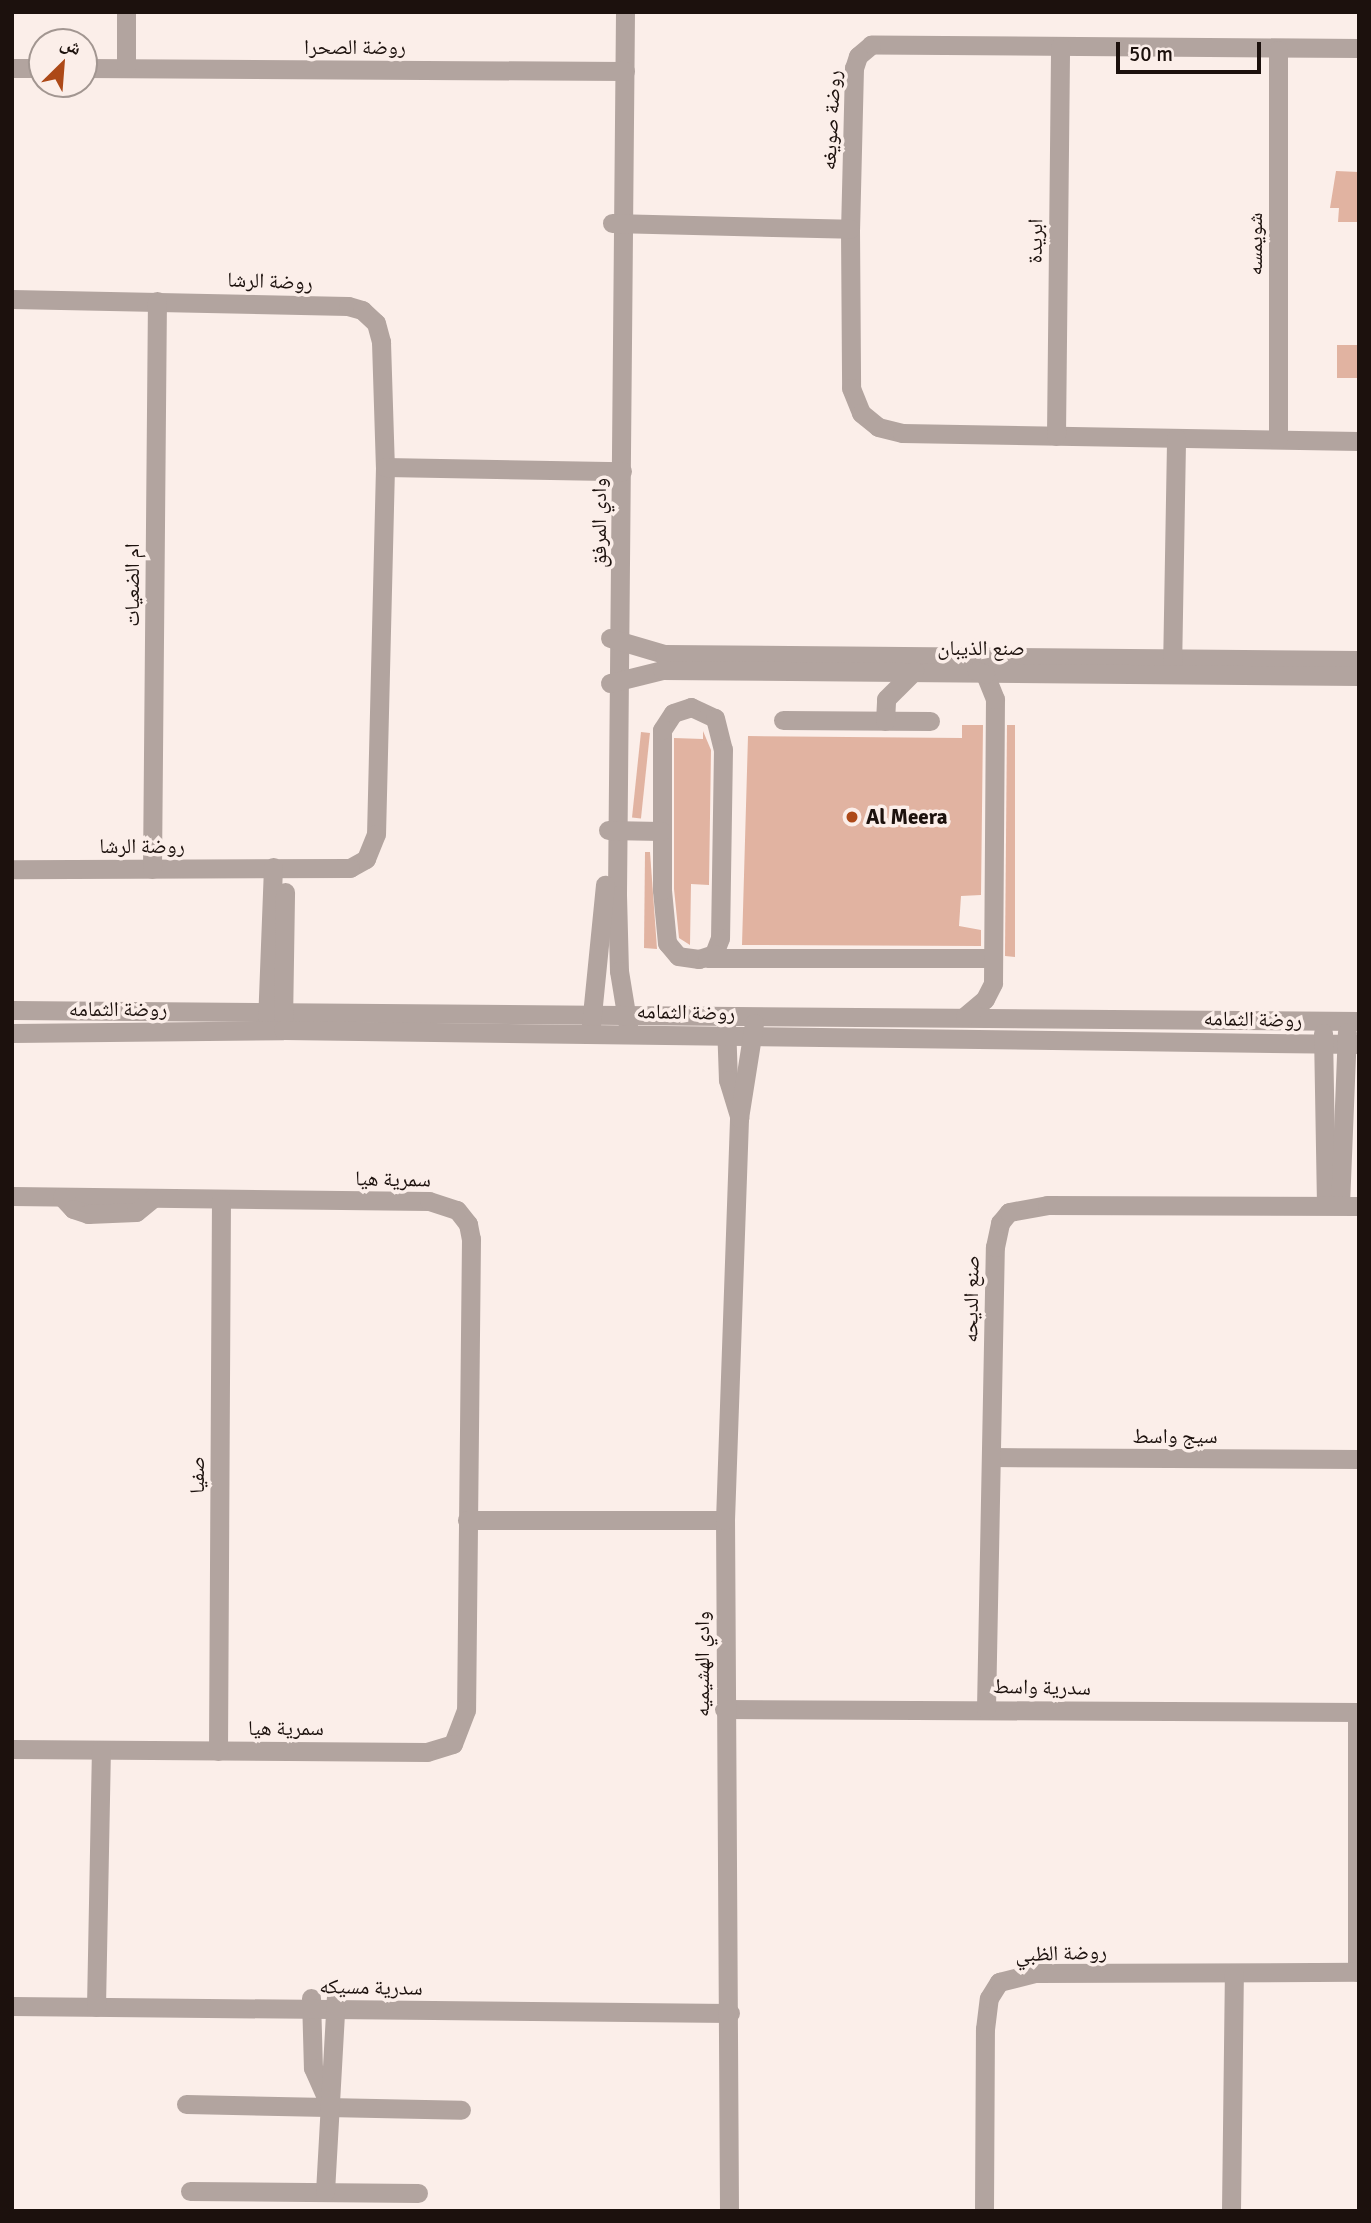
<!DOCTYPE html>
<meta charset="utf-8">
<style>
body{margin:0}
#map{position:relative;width:1371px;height:2223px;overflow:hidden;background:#fbeee9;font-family:Signika,"Noto Naskh Arabic",sans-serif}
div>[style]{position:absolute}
.building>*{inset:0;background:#e1b3a1;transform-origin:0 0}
.minor>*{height:19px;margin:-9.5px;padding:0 9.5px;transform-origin:9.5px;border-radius:9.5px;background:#b2a49f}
.dots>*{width:19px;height:19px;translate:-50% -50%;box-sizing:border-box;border:4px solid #fbeee9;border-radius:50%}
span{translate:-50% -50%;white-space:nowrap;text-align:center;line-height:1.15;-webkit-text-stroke:7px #fbeee9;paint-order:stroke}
.street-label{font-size:21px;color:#1c110d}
.poi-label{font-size:21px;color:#1c110d;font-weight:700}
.left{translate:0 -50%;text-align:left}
.frame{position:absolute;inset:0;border:14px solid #1c110d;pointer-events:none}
.north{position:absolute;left:28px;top:28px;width:70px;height:70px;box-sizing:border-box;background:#fbeee9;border:2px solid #a29691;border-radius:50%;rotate:25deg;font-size:19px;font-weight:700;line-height:28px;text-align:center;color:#1c110d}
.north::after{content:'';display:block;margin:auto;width:24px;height:32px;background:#ad4918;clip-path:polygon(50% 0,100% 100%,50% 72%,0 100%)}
.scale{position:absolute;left:1116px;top:42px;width:145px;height:32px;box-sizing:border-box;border:4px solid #1c110d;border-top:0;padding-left:9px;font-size:21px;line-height:24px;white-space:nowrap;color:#1c110d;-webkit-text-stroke:5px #fbeee9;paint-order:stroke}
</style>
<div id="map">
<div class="building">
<i style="clip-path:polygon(1336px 171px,1359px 172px,1359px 222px,1338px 222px,1339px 208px,1330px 208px)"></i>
<i style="left:1337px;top:345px;width:22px;height:33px"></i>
<i style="clip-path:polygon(962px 725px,983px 725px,981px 895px,961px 896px,959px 926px,981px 930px,981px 946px,742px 945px,748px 736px,962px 738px)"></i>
<i style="clip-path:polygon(1007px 725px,1015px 725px,1015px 957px,1005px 956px)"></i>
<i style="clip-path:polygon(703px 731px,711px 750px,709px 885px,691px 884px,690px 945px,679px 938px,674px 889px,674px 738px,703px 739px)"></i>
<i style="left:641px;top:732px;width:9px;height:86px;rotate:6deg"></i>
<i style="clip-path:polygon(645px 852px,650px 852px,657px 949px,644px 948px)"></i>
</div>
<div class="minor">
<i style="left:625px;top:12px;width:883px;rotate:90.52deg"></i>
<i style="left:617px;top:895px;width:76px;rotate:88.5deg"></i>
<i style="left:619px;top:971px;width:56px;rotate:80.7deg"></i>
<i style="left:1359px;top:48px;width:488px;rotate:-179.6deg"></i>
<i style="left:871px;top:45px;width:17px;rotate:140deg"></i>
<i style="left:858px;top:56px;width:13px;rotate:108deg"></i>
<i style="left:854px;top:68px;width:161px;rotate:91.4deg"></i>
<i style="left:850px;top:229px;width:159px;rotate:89.6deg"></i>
<i style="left:851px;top:388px;width:27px;rotate:68deg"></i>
<i style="left:861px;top:413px;width:22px;rotate:39deg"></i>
<i style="left:878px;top:427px;width:25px;rotate:14deg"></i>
<i style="left:902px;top:433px;width:457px;rotate:1deg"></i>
<i style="left:12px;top:68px;width:30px"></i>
<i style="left:84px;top:68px;width:541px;rotate:0.32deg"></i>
<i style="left:126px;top:68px;width:56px;rotate:-90deg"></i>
<i style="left:612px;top:223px;width:238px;rotate:1.4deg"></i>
<i style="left:12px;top:299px;width:336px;rotate:1.2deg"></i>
<i style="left:348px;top:306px;width:15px;rotate:16deg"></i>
<i style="left:362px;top:310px;width:19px;rotate:43deg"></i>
<i style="left:376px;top:323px;width:20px;rotate:75deg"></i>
<i style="left:381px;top:342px;width:125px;rotate:88.2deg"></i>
<i style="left:385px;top:467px;width:367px;rotate:91.4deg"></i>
<i style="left:376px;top:834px;width:27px;rotate:112deg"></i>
<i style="left:366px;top:859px;width:18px;rotate:151deg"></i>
<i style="left:350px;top:868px;width:338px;rotate:179.8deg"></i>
<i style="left:1056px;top:436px;width:390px;rotate:-89.4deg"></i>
<i style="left:1278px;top:439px;width:389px;rotate:-90deg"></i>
<i style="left:385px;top:467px;width:237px;rotate:1deg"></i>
<i style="left:610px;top:638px;width:56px;rotate:16.5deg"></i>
<i style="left:664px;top:654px;width:695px;rotate:0.49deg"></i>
<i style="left:1172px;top:671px;width:233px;rotate:-89deg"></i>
<i style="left:610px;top:683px;width:54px;rotate:-14deg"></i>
<i style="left:662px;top:670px;width:697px;rotate:0.49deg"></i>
<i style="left:691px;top:707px;width:26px;rotate:25deg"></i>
<i style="left:715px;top:718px;width:32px;rotate:76deg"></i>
<i style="left:723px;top:749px;width:189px;rotate:90.9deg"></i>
<i style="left:720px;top:938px;width:17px;rotate:111deg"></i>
<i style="left:714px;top:954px;width:16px;rotate:162deg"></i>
<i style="left:699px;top:959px;width:21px;rotate:-172deg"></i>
<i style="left:678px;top:956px;width:17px;rotate:-130deg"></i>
<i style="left:667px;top:943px;width:53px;rotate:-95.4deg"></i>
<i style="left:662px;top:890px;width:160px;rotate:-90deg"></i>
<i style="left:662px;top:730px;width:20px;rotate:-57deg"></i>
<i style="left:673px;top:713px;width:19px;rotate:-18deg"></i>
<i style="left:783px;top:720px;width:147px;rotate:0.4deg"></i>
<i style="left:885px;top:721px;width:22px;rotate:-87deg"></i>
<i style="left:886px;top:699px;width:40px;rotate:-45deg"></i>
<i style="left:608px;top:830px;width:53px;rotate:1.1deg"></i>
<i style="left:152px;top:869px;width:568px;rotate:-89.5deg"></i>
<i style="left:707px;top:958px;width:286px"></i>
<i style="left:12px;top:1010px;width:1347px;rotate:0.47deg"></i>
<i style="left:965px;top:1016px;width:26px;rotate:-40deg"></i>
<i style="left:985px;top:999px;width:18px;rotate:-63deg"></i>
<i style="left:993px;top:983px;width:284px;rotate:-89.6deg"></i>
<i style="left:995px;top:699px;width:27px;rotate:-112deg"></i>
<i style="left:985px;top:674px;width:9px;rotate:-159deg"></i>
<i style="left:267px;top:1023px;width:156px;rotate:-87.8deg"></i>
<i style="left:283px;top:1023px;width:131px;rotate:-89.1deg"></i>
<i style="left:726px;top:1023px;width:57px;rotate:88deg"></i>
<i style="left:728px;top:1080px;width:39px;rotate:73deg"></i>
<i style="left:591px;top:1025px;width:141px;rotate:-84.3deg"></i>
<i style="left:12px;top:1033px;width:271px;rotate:-0.6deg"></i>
<i style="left:283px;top:1030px;width:1076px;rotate:0.75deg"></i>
<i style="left:1323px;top:1033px;width:172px;rotate:89deg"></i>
<i style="left:12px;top:1196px;width:417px;rotate:0.7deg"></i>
<i style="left:429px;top:1201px;width:29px;rotate:18deg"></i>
<i style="left:457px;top:1210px;width:18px;rotate:52deg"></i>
<i style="left:468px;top:1224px;width:15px;rotate:79deg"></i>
<i style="left:471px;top:1239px;width:471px;rotate:90.6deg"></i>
<i style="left:466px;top:1710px;width:36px;rotate:111deg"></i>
<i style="left:453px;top:1744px;width:27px;rotate:163deg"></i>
<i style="left:427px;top:1752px;width:415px;rotate:-179.6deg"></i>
<i style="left:62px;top:1197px;width:16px;rotate:47deg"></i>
<i style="left:73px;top:1209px;width:16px;rotate:18deg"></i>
<i style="left:88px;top:1214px;width:48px;rotate:-2.4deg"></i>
<i style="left:136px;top:1212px;width:22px;rotate:-39deg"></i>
<i style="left:1340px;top:1205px;width:173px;rotate:-87.7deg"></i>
<i style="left:991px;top:1457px;width:368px;rotate:0.3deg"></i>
<i style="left:467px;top:1520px;width:258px"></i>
<i style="left:724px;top:1709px;width:635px;rotate:0.27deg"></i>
<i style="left:986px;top:1709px;width:462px;rotate:-88.9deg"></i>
<i style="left:995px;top:1247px;width:25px;rotate:-78deg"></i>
<i style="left:1000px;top:1223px;width:14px;rotate:-51deg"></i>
<i style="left:1009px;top:1212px;width:39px;rotate:-10deg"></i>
<i style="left:1047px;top:1205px;width:312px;rotate:0.2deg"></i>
<i style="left:218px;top:1751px;width:552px;rotate:-89.69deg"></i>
<i style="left:1357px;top:1972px;width:260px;rotate:-90deg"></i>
<i style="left:311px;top:1998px;width:70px;rotate:88.4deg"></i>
<i style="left:313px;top:2068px;width:34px;rotate:66deg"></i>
<i style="left:12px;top:2006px;width:718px;rotate:0.56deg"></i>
<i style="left:96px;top:2007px;width:257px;rotate:-88.9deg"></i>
<i style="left:186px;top:2104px;width:275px;rotate:1.2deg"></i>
<i style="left:190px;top:2191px;width:228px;rotate:0.5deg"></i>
<i style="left:325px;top:2192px;width:194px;rotate:-86.8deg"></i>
<i style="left:729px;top:2211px;width:691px;rotate:-90.33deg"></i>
<i style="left:725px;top:1520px;width:402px;rotate:-88deg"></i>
<i style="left:739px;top:1118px;width:96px;rotate:-81deg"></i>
<i style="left:984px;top:2211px;width:182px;rotate:-89.7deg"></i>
<i style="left:985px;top:2029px;width:31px;rotate:-83deg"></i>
<i style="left:989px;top:1998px;width:19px;rotate:-58deg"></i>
<i style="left:999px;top:1982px;width:38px;rotate:-14deg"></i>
<i style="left:1036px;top:1973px;width:323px;rotate:-0.2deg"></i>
<i style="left:1231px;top:2211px;width:237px;rotate:-89.3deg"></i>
</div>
<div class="dots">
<i style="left:852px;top:817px;background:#ad4918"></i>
</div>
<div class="street-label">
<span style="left:355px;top:47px">روضة الصحرا</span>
<span style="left:831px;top:120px;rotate:-87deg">روضة صويغه</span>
<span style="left:1035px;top:241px;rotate:-89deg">ابريدة</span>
<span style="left:1255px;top:244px;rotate:-90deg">شويمسه</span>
<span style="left:270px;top:281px;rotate:2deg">روضة الرشا</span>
<span style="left:599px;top:523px;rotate:-90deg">وادي المرفق</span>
<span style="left:132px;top:585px;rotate:-90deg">ام الضعيات</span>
<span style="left:981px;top:648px">صنع الذيبان</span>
<span style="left:142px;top:846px">روضة الرشا</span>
<span style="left:118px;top:1009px">روضة الثمامه</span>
<span style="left:686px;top:1012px;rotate:1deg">روضة الثمامه</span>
<span style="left:1253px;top:1019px;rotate:1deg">روضة الثمامه</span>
<span style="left:393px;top:1179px;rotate:1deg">سمرية هيا</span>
<span style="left:971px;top:1299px;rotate:-89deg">صنع الديحه</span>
<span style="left:1175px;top:1436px">سيج واسط</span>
<span style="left:197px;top:1475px;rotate:-90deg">صفيا</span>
<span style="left:702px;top:1664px;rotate:-90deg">وادي الهشيميه</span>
<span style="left:1042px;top:1687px;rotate:1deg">سدرية واسط</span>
<span style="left:286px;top:1728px">سمرية هيا</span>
<span style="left:1061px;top:1953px;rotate:-2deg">روضة الظبي</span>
<span style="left:371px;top:1987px;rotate:1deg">سدرية مسيكه</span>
</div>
<div class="poi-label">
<span class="left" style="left:866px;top:817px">Al Meera</span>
</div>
<div class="frame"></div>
<div class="north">ش</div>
<div class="scale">50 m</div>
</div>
